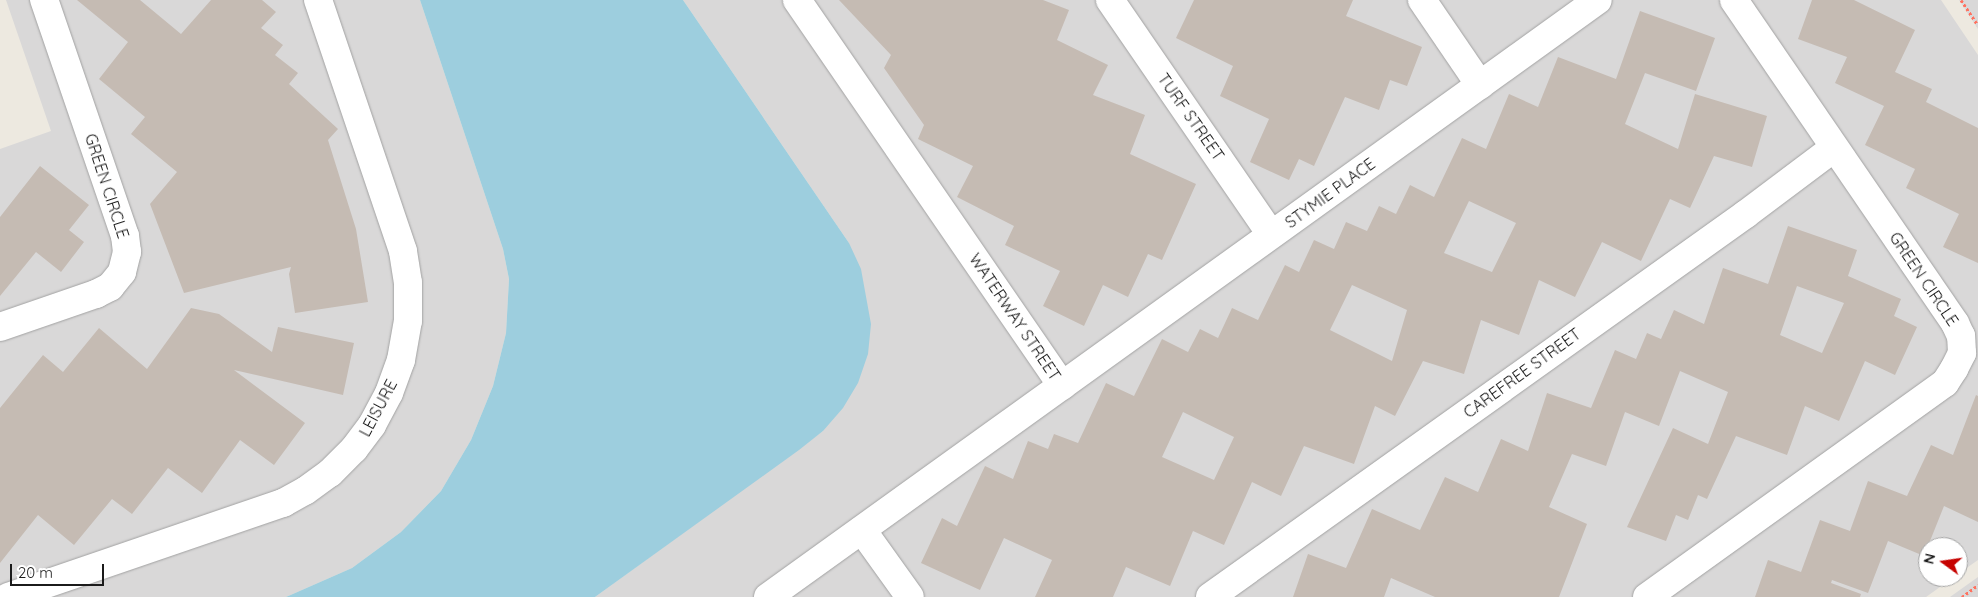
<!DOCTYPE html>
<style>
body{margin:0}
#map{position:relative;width:1978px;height:597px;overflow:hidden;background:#ede9e0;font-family:Quicksand,sans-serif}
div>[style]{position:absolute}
.residential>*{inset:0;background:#d9d8d8}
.water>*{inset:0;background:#9dcede}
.building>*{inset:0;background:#c5bbb3}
.path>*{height:3px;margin-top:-1.5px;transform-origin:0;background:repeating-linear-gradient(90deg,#ff715f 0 2.5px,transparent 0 5px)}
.roads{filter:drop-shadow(0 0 1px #a2a2a2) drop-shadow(0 0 1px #a2a2a2)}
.minor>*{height:28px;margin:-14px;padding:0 14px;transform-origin:14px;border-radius:14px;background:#fff}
span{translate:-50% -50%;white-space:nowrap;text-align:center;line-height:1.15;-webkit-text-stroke:5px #fff;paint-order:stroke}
.street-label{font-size:16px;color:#1b1b1b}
.north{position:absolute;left:1918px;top:537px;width:50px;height:50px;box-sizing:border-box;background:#fff;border:1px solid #a4a4a4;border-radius:50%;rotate:284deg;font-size:14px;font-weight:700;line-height:20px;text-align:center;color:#1b1b1b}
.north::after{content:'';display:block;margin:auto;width:18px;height:22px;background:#c60200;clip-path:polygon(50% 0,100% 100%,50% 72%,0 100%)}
.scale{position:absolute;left:10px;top:564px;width:94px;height:22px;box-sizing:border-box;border:2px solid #1b1b1b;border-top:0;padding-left:6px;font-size:15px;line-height:18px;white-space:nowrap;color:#1b1b1b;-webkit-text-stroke:4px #fff;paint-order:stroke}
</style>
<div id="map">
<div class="residential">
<i style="clip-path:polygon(6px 0,420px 0,503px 249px,509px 279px,506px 333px,493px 386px,471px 440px,441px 491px,401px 532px,352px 568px,286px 597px,0 597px,0 149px,51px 131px)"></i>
<i style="clip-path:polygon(683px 0,1941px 0,1978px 55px,1978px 560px,1958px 574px,1958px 547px,1928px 547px,1928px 577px,1954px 577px,1926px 597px,595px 597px,823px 431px,849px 243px)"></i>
<i style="clip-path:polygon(1959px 0,1978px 0,1978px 29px)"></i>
<i style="clip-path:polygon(1978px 577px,1978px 597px,1950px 597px)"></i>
</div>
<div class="water">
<i style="clip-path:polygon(420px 0,683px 0,849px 243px,861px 269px,871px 324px,868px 354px,858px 383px,843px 408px,823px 431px,799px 450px,595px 597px,286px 597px,352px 568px,401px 532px,441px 491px,471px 440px,493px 386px,506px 333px,509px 279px,503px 249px)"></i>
</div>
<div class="building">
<i style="clip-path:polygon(77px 0,140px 0,181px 34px,211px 0,262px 0,276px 12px,261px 28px,283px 45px,275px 55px,298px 73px,289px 84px,338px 129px,328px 140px,356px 229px,368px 302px,295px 313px,289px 274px,291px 267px,184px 293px,150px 204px,177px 172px,131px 134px,145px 117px,99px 79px,128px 42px)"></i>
<i style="clip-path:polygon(839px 0,1043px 0,1069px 10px,1057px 40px,1108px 65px,1093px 95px,1145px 115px,1130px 154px,1196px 184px,1162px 260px,1148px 254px,1128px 297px,1103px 285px,1084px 326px,1043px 306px,1060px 271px,1005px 245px,1014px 226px,957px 197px,973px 166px,918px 139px,924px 125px,884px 68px,891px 55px)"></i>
<i style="clip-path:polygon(1194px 0,1353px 0,1346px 16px,1422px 47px,1407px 86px,1390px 80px,1379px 110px,1345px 97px,1314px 166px,1299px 159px,1289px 180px,1250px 162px,1269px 119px,1220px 96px,1233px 66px,1176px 38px)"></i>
<i style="clip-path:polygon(1812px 0,1854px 0,1915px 30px,1895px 72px,1932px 89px,1926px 102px,1978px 128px,1978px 263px,1943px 247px,1959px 214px,1906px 188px,1915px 169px,1865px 145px,1884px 106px,1835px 83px,1847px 57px,1798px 39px)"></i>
<i style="clip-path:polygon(evenodd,1640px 11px,1715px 38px,1696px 91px,1645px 73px,1625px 124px,1678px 149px,1695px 94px,1767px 116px,1752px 167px,1714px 156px,1690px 208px,1670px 199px,1641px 261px,1602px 242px,1575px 297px,1539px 280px,1519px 335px,1481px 320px,1464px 374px,1423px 361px,1395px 416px,1375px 406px,1354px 464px,1304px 446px,1281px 496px,1252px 482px,1224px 545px,1193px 531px,1170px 586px,1126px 567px,1113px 597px,1035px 597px,1052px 560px,1004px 538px,980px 590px,921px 563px,942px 518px,957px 526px,985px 466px,1013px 479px,1028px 441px,1048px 449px,1054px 434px,1078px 443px,1106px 383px,1134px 396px,1162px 339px,1188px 352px,1200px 329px,1218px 338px,1232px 308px,1258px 320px,1285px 265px,1299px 272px,1314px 240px,1334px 249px,1346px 222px,1367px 231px,1379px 206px,1396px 214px,1410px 185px,1434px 197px,1462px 138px,1486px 149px,1509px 94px,1538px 107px,1558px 57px,1616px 79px,1640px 11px,1469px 201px,1516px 223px,1492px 272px,1444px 253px,1469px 201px,1640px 11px,1352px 285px,1407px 310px,1392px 361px,1330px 330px,1352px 285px,1640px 11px,1183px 412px,1234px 437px,1214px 480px,1162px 457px,1183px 412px)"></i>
<i style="clip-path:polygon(40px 166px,89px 205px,69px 230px,84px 242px,61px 272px,36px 252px,0 296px,0 217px)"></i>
<i style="clip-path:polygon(evenodd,1788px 226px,1857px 250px,1848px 276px,1901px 299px,1894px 316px,1917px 327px,1895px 375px,1865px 361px,1839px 421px,1805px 406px,1787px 455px,1736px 436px,1707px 499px,1698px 495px,1688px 520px,1676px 515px,1666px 541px,1627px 527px,1673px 428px,1708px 444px,1728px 392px,1680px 371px,1659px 426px,1625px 412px,1606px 466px,1572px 454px,1549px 507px,1587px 524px,1559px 597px,1435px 597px,1391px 578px,1384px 597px,1293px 597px,1308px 554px,1346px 568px,1372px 509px,1420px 530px,1445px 477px,1478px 492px,1501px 439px,1528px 451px,1547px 393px,1591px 408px,1615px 350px,1636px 359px,1647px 333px,1661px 339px,1674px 310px,1704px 324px,1723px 268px,1768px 284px,1788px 226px,1797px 286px,1844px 303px,1822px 353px,1780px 335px,1797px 286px)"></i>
<i style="clip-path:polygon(191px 308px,219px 314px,272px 352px,278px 327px,354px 343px,343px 395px,234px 370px,305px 423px,274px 465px,240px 440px,202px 493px,168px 468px,132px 514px,112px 499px,74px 545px,38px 515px,0 563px,0 408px,43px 355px,63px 372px,99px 328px,147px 369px)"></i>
<i style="clip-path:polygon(1976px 395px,1978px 396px,1978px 522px,1944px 506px,1924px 556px,1888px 541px,1868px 593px,1832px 580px,1831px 583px,1861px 594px,1860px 597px,1755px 597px,1768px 560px,1801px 572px,1820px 520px,1850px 531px,1868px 481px,1907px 496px,1931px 445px,1953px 455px)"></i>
</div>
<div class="path">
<i style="left:1961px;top:0;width:30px;rotate:56deg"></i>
<i style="left:1962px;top:597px;width:20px;rotate:-37deg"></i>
</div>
<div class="roads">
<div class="minor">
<i style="left:797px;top:0;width:468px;rotate:55.5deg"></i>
<i style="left:1110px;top:0;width:284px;rotate:55.5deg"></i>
<i style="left:1422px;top:0;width:103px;rotate:55.7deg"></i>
<i style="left:0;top:327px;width:102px;rotate:-19deg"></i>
<i style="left:96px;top:294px;width:16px;rotate:-27deg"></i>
<i style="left:110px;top:287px;width:19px;rotate:-51deg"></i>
<i style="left:122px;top:272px;width:21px;rotate:-76deg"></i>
<i style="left:127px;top:252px;width:16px;rotate:-97deg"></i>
<i style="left:125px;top:236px;width:250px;rotate:-108.9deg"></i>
<i style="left:862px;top:530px;width:82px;rotate:54.4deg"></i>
<i style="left:8px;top:597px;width:291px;rotate:-18.9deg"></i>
<i style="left:283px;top:503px;width:25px;rotate:-29deg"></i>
<i style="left:305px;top:491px;width:31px;rotate:-36deg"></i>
<i style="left:330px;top:473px;width:34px;rotate:-45deg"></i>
<i style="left:354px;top:449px;width:30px;rotate:-53deg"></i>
<i style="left:372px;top:425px;width:36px;rotate:-62deg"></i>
<i style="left:389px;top:393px;width:35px;rotate:-70deg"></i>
<i style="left:401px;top:360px;width:40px;rotate:-80deg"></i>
<i style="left:408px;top:321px;width:38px;rotate:-90deg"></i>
<i style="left:408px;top:283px;width:32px;rotate:-99deg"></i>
<i style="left:403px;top:251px;width:265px;rotate:-108.7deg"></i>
<i style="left:768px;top:597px;width:1022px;rotate:-35.73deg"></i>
<i style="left:1210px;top:597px;width:659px;rotate:-35.55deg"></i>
<i style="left:1746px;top:214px;width:110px;rotate:-36.9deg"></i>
<i style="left:1647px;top:597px;width:367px;rotate:-35.7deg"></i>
<i style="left:1945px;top:383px;width:17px;rotate:-57deg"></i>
<i style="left:1954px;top:369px;width:18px;rotate:-63deg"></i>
<i style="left:1962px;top:353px;width:17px;rotate:-93deg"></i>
<i style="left:1961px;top:336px;width:14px;rotate:-115deg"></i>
<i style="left:1955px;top:323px;width:391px;rotate:-124.4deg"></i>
</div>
</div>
<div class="street-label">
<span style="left:1191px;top:117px;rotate:55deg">TURF STREET</span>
<span style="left:107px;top:186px;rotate:72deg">GREEN CIRCLE</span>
<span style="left:1330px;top:193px;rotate:-36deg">STYMIE PLACE</span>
<span style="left:1924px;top:279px;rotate:56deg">GREEN CIRCLE</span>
<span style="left:1015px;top:317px;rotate:56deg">WATERWAY STREET</span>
<span style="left:1522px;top:373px;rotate:-36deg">CAREFREE STREET</span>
<span style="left:378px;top:408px;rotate:-62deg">LEISURE</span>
</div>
<div class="north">N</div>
<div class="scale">20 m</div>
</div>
